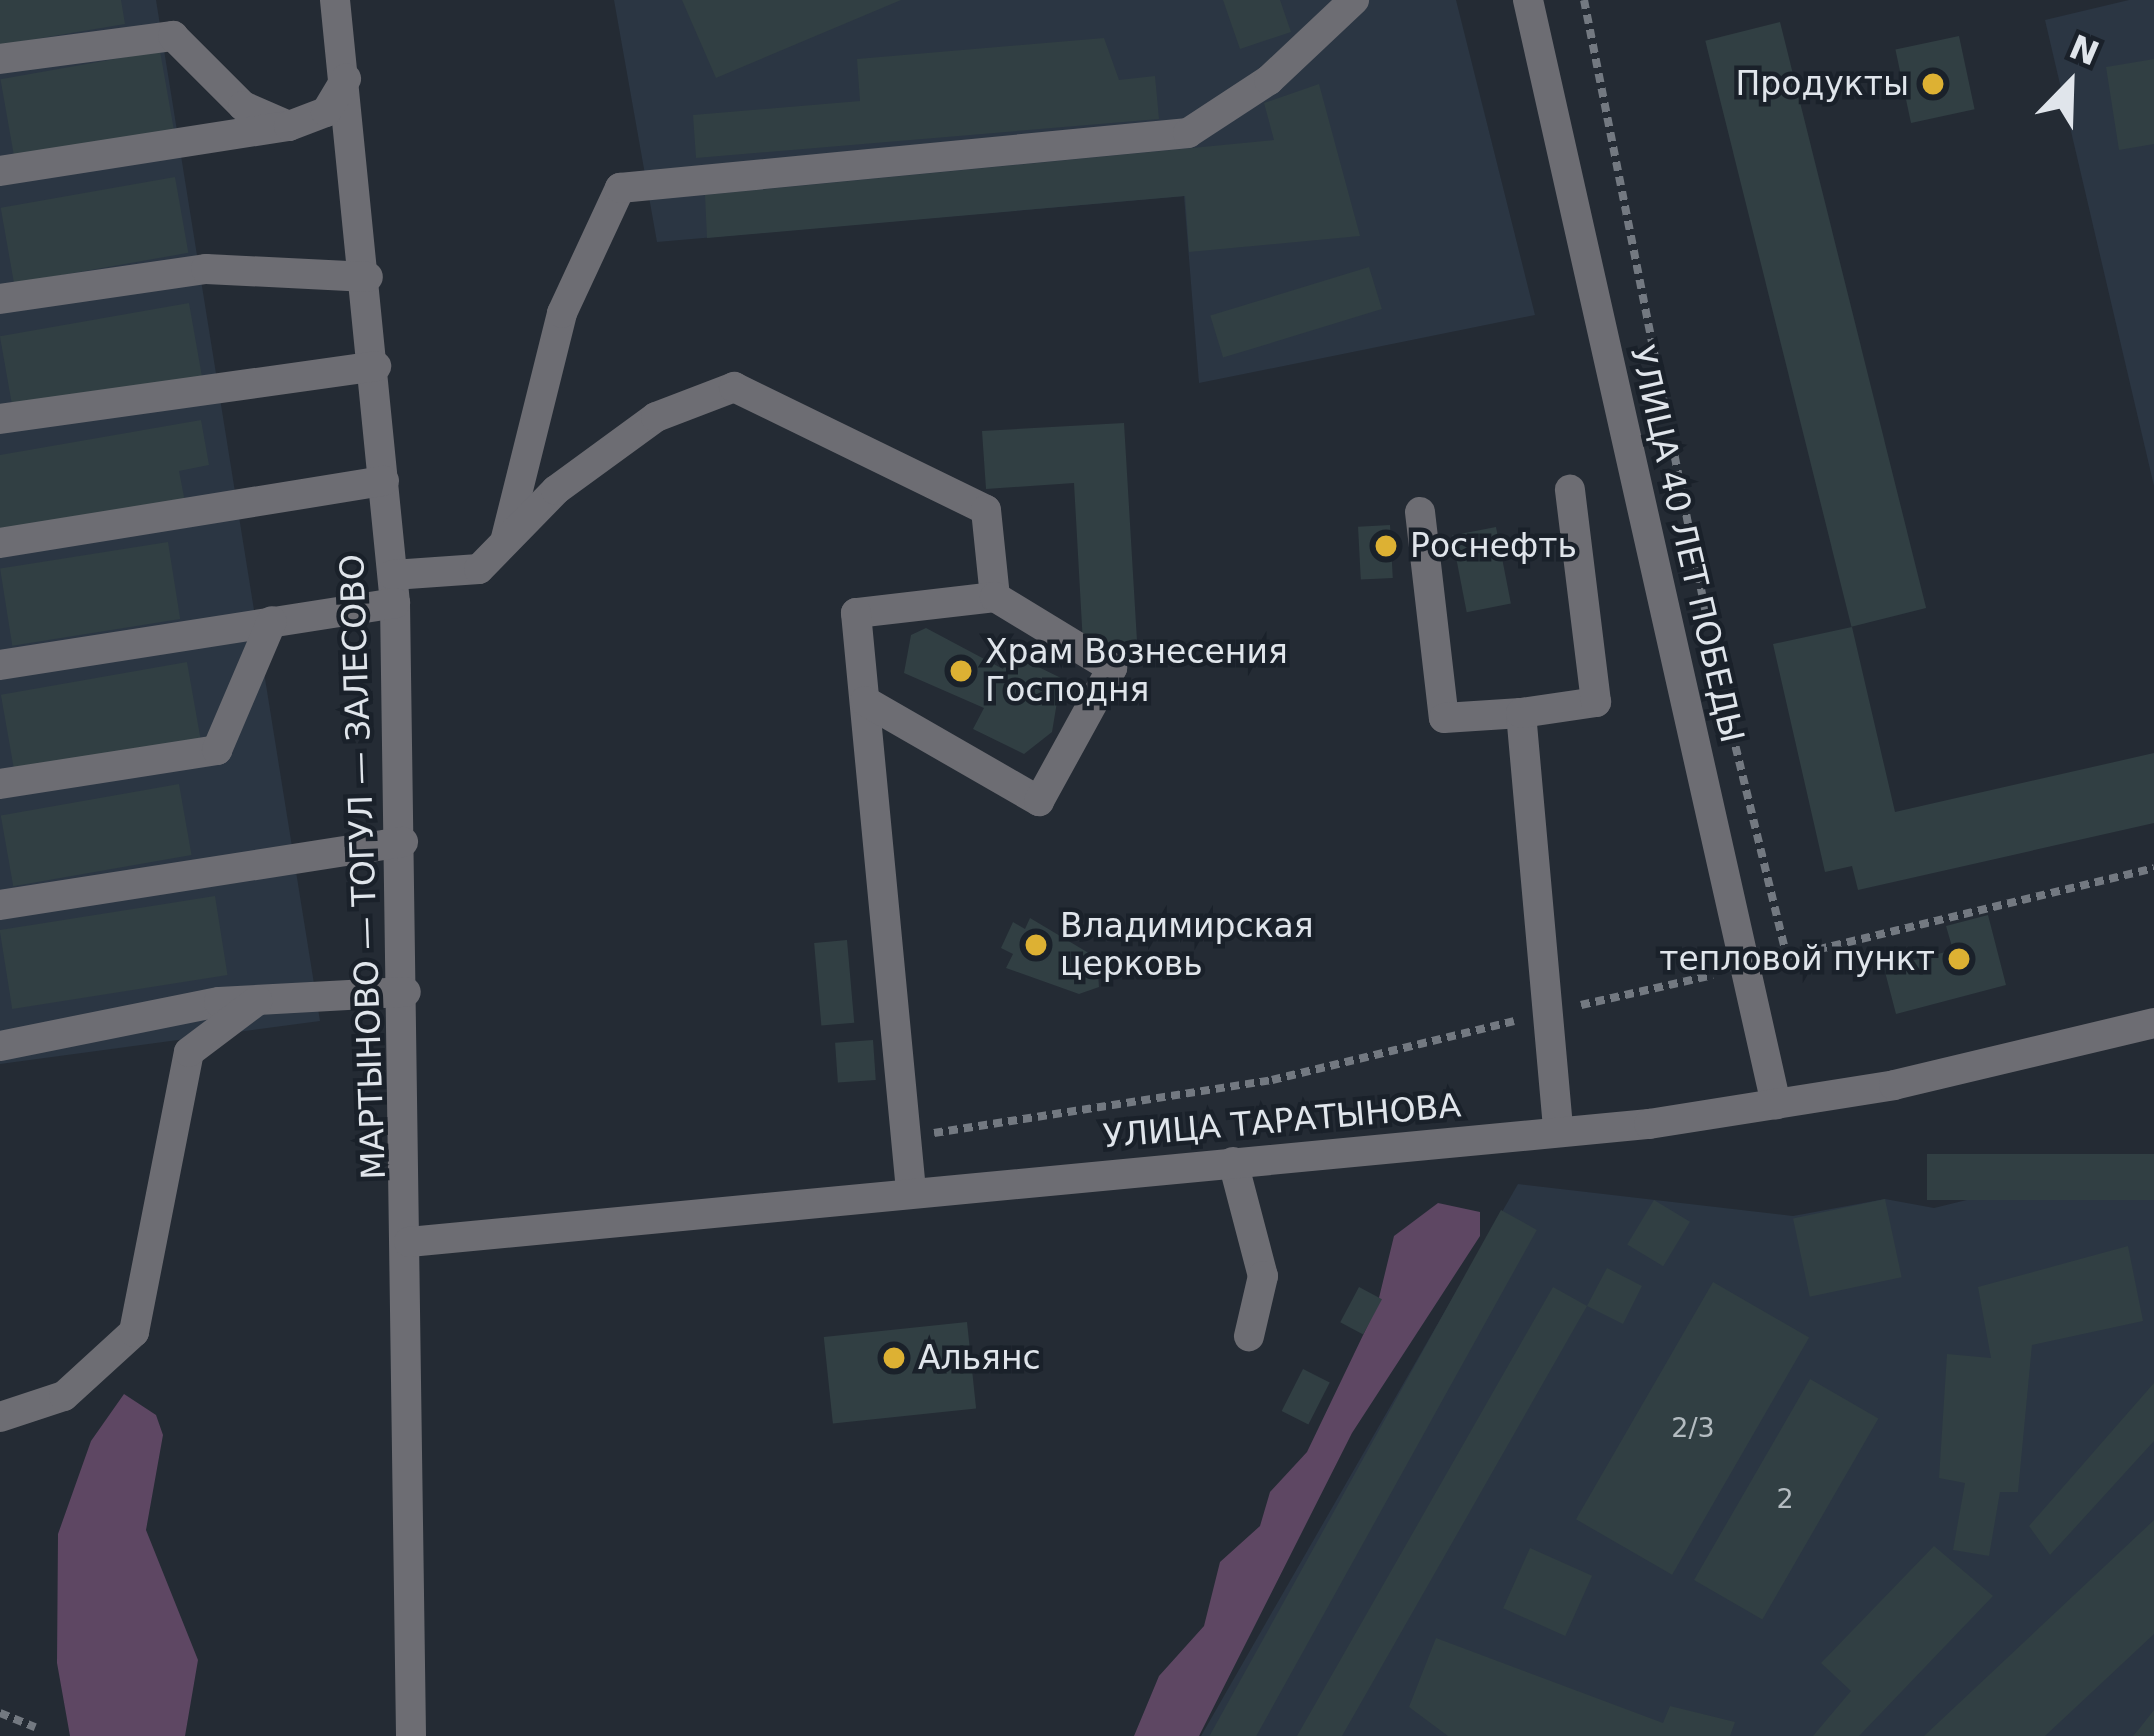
<!DOCTYPE html>
<meta charset="utf-8">
<style>
body{margin:0}
#map{position:relative;width:2154px;height:1736px;overflow:hidden;background:#242b34;font-family:"DejaVu Sans",sans-serif}
div>[style]{position:absolute}
.built>*{inset:0;background:#2b3643}
.green>*{inset:0;background:#5e4763}
.building>*{inset:0;background:#313f43;transform-origin:0 0}
.path>*{height:8px;margin-top:-4px;transform-origin:0;background:repeating-linear-gradient(90deg,#737981 0 9px,transparent 0 15px)}
.minor>*{height:30px;margin:-15px;padding:0 15px;transform-origin:15px;border-radius:15px;background:#6d6d73}
.dots>*{width:33px;height:33px;translate:-50% -50%;box-sizing:border-box;border:6px solid #1a212a;border-radius:50%}
span{translate:-50% -50%;white-space:nowrap;text-align:center;line-height:1.15;-webkit-text-stroke:9px #1a212a;paint-order:stroke}
.number-label{font-size:27px;color:#b4bcc1}
.number-label span{-webkit-text-stroke-width:0}
.poi-label{font-size:33px;color:#e0e5eb}
.right{translate:-100% -50%;text-align:right}
.left{translate:0 -50%;text-align:left}
.street-label{font-size:33px;color:#e0e5eb}
.north{position:absolute;left:2010px;top:24px;width:120px;height:120px;-webkit-text-stroke:9px #1a212a;paint-order:stroke;rotate:23deg;font-size:33px;font-weight:700;line-height:48px;text-align:center;color:#e0e5eb}
.north::after{content:'';display:block;margin:auto;width:42px;height:54px;background:#e0e5eb;clip-path:polygon(50% 0,100% 100%,50% 72%,0 100%)}
</style>
<div id="map">
<div class="built">
<i style="clip-path:polygon(0 0,156px 0,320px 1021px,0 1064px)"></i>
<i style="clip-path:polygon(614px 0,1456px 0,1535px 315px,1199px 383px,1184px 196px,657px 242px)"></i>
<i style="clip-path:polygon(2129px 0,2154px 0,2154px 486px,2045px 20px)"></i>
<i style="clip-path:polygon(2154px 1154px,2154px 1736px,1201px 1736px,1518px 1184px,1793px 1216px,1885px 1199px,1934px 1208px)"></i>
</div>
<div class="green">
<i style="clip-path:polygon(1438px 1203px,1480px 1212px,1480px 1236px,1352px 1433px,1199px 1736px,1134px 1736px,1159px 1676px,1204px 1626px,1220px 1562px,1260px 1526px,1270px 1492px,1307px 1452px,1377px 1306px,1394px 1236px)"></i>
<i style="clip-path:polygon(124px 1394px,156px 1415px,163px 1435px,146px 1530px,198px 1660px,185px 1736px,70px 1736px,57px 1663px,58px 1534px,91px 1441px)"></i>
</div>
<div class="building">
<i style="clip-path:polygon(0 0,121px 0,125px 24px,0 45px)"></i>
<i style="clip-path:polygon(682px 0,901px 0,716px 78px)"></i>
<i style="clip-path:polygon(1223px 0,1280px 0,1291px 32px,1240px 49px)"></i>
<i style="left:1780px;top:22px;width:604px;height:77px;rotate:76deg"></i>
<i style="left:1959px;top:36px;width:75px;height:65px;rotate:78deg"></i>
<i style="clip-path:polygon(1104px 38px,1119px 80px,1155px 76px,1159px 119px,696px 158px,693px 115px,860px 101px,857px 59px)"></i>
<i style="left:160px;top:51px;width:82px;height:162px;rotate:80deg"></i>
<i style="clip-path:polygon(2154px 59px,2154px 144px,2119px 150px,2106px 67px)"></i>
<i style="clip-path:polygon(1319px 84px,1360px 236px,1189px 252px,1185px 196px,707px 238px,705px 195px,1274px 140px,1264px 103px)"></i>
<i style="left:175px;top:177px;width:77px;height:177px;rotate:80deg"></i>
<i style="left:1369px;top:267px;width:44px;height:166px;rotate:73deg"></i>
<i style="left:189px;top:303px;width:75px;height:192px;rotate:80deg"></i>
<i style="clip-path:polygon(201px 420px,209px 465px,179px 471px,185px 502px,0 534px,0 455px)"></i>
<i style="clip-path:polygon(1124px 423px,1137px 641px,1083px 644px,1074px 483px,986px 489px,982px 431px)"></i>
<i style="left:1390px;top:525px;width:53px;height:32px;rotate:87deg"></i>
<i style="left:1496px;top:527px;width:78px;height:45px;rotate:79deg"></i>
<i style="left:168px;top:542px;width:78px;height:170px;rotate:81deg"></i>
<i style="clip-path:polygon(1852px 627px,1895px 812px,2154px 753px,2154px 823px,1858px 890px,1852px 866px,1825px 872px,1773px 644px)"></i>
<i style="clip-path:polygon(926px 628px,1003px 669px,1010px 653px,1061px 678px,1052px 732px,1024px 754px,973px 729px,984px 708px,904px 673px,911px 635px)"></i>
<i style="left:187px;top:662px;width:78px;height:189px;rotate:80deg"></i>
<i style="left:179px;top:784px;width:72px;height:181px;rotate:80deg"></i>
<i style="left:215px;top:896px;width:80px;height:218px;rotate:81deg"></i>
<i style="clip-path:polygon(1988px 915px,2006px 985px,1896px 1014px,1884px 968px,1953px 950px,1946px 926px)"></i>
<i style="clip-path:polygon(1030px 918px,1097px 958px,1099px 987px,1079px 994px,1006px 968px,1013px 954px,1001px 948px,1013px 922px,1025px 929px)"></i>
<i style="left:847px;top:940px;width:83px;height:33px;rotate:85deg"></i>
<i style="left:873px;top:1040px;width:40px;height:38px;rotate:86deg"></i>
<i style="left:2154px;top:1154px;width:46px;height:227px;rotate:90deg"></i>
<i style="left:1885px;top:1199px;width:80px;height:94px;rotate:78deg"></i>
<i style="left:1654px;top:1200px;width:42px;height:52px;rotate:31deg"></i>
<i style="left:1501px;top:1210px;width:41px;height:606px;rotate:29deg"></i>
<i style="clip-path:polygon(2128px 1246px,2143px 1321px,2032px 1345px,2018px 1492px,2000px 1492px,1989px 1556px,1953px 1550px,1965px 1483px,1939px 1478px,1947px 1354px,1991px 1358px,1978px 1287px)"></i>
<i style="clip-path:polygon(1607px 1268px,1642px 1286px,1623px 1324px,1587px 1306px,1342px 1736px,1297px 1736px,1553px 1287px,1587px 1306px)"></i>
<i style="left:1713px;top:1282px;width:111px;height:274px;rotate:30deg"></i>
<i style="left:1359px;top:1287px;width:26px;height:40px;rotate:28deg"></i>
<i style="left:967px;top:1322px;width:87px;height:144px;rotate:84deg"></i>
<i style="left:1303px;top:1369px;width:30px;height:47px;rotate:27deg"></i>
<i style="left:1810px;top:1379px;width:79px;height:232px;rotate:30deg"></i>
<i style="clip-path:polygon(2154px 1383px,2154px 1441px,2050px 1555px,2029px 1526px)"></i>
<i style="clip-path:polygon(2154px 1520px,2154px 1634px,2045px 1736px,1924px 1736px)"></i>
<i style="clip-path:polygon(1934px 1546px,1993px 1596px,1859px 1736px,1813px 1736px,1851px 1691px,1821px 1663px)"></i>
<i style="left:1530px;top:1548px;width:68px;height:66px;rotate:24deg"></i>
<i style="clip-path:polygon(1436px 1638px,1663px 1723px,1670px 1706px,1735px 1722px,1730px 1736px,1448px 1736px,1409px 1707px)"></i>
<i style="clip-path:polygon(2154px 1710px,2154px 1736px,2133px 1736px,2139px 1729px)"></i>
</div>
<div class="path">
<i style="left:1584px;top:0;width:641px;rotate:78.76deg"></i>
<i style="left:1732px;top:732px;width:233px;rotate:76.3deg"></i>
<i style="left:1774px;top:960px;width:391px;rotate:-13.6deg"></i>
<i style="left:1581px;top:1005px;width:135px;rotate:-12.8deg"></i>
<i style="left:934px;top:1133px;width:342px;rotate:-8.9deg"></i>
<i style="left:1272px;top:1080px;width:249px;rotate:-13.7deg"></i>
<i style="left:0;top:1713px;width:38px;rotate:22deg"></i>
</div>
<div class="minor">
<i style="left:335px;top:0;width:606px;rotate:84.32deg"></i>
<i style="left:395px;top:603px;width:1133px;rotate:89.19deg"></i>
<i style="left:1528px;top:0;width:1132px;rotate:77.34deg"></i>
<i style="left:0;top:59px;width:175px;rotate:-7.6deg"></i>
<i style="left:173px;top:36px;width:99px;rotate:45deg"></i>
<i style="left:243px;top:106px;width:50px;rotate:23.5deg"></i>
<i style="left:0;top:171px;width:292px;rotate:-8.9deg"></i>
<i style="left:289px;top:126px;width:40px;rotate:-21deg"></i>
<i style="left:326px;top:112px;width:39px;rotate:-59deg"></i>
<i style="left:0;top:299px;width:208px;rotate:-8.3deg"></i>
<i style="left:206px;top:269px;width:162px;rotate:2.8deg"></i>
<i style="left:0;top:419px;width:380px;rotate:-8deg"></i>
<i style="left:1420px;top:512px;width:207px;rotate:83.4deg"></i>
<i style="left:1444px;top:718px;width:77px;rotate:-3.7deg"></i>
<i style="left:1521px;top:713px;width:420px;rotate:84.9deg"></i>
<i style="left:506px;top:538px;width:232px;rotate:-76deg"></i>
<i style="left:562px;top:313px;width:138px;rotate:-65.1deg"></i>
<i style="left:620px;top:188px;width:571px;rotate:-5.53deg"></i>
<i style="left:1188px;top:133px;width:97px;rotate:-33.2deg"></i>
<i style="left:1269px;top:80px;width:117px;rotate:-43.3deg"></i>
<i style="left:0;top:543px;width:389px;rotate:-9.2deg"></i>
<i style="left:393px;top:575px;width:86px;rotate:-4deg"></i>
<i style="left:479px;top:569px;width:110px;rotate:-45.7deg"></i>
<i style="left:556px;top:490px;width:124px;rotate:-36.1deg"></i>
<i style="left:656px;top:417px;width:84px;rotate:-21deg"></i>
<i style="left:734px;top:387px;width:280px;rotate:26deg"></i>
<i style="left:986px;top:510px;width:87px;rotate:84.1deg"></i>
<i style="left:995px;top:597px;width:140px;rotate:173.4deg"></i>
<i style="left:856px;top:613px;width:581px;rotate:84.56deg"></i>
<i style="left:0;top:665px;width:400px;rotate:-8.9deg"></i>
<i style="left:865px;top:701px;width:201px;rotate:29.9deg"></i>
<i style="left:1039px;top:801px;width:152px;rotate:-61.2deg"></i>
<i style="left:1112px;top:668px;width:137px;rotate:-148.7deg"></i>
<i style="left:1521px;top:713px;width:76px;rotate:-8.3deg"></i>
<i style="left:1596px;top:702px;width:214px;rotate:-97deg"></i>
<i style="left:0;top:784px;width:220px;rotate:-8.9deg"></i>
<i style="left:217px;top:750px;width:140px;rotate:-66.9deg"></i>
<i style="left:0;top:905px;width:408px;rotate:-8.9deg"></i>
<i style="left:0;top:1046px;width:223px;rotate:-11.4deg"></i>
<i style="left:219px;top:1002px;width:187px;rotate:-3.1deg"></i>
<i style="left:1233px;top:1162px;width:118px;rotate:75.3deg"></i>
<i style="left:1263px;top:1276px;width:62px;rotate:103.1deg"></i>
<i style="left:409px;top:1242px;width:1246px;rotate:-5.44deg"></i>
<i style="left:1649px;top:1124px;width:248px;rotate:-9deg"></i>
<i style="left:1894px;top:1085px;width:267px;rotate:-13.4deg"></i>
<i style="left:0;top:1417px;width:67px;rotate:-18.2deg"></i>
<i style="left:64px;top:1396px;width:95px;rotate:-42.4deg"></i>
<i style="left:134px;top:1332px;width:285px;rotate:-78.9deg"></i>
<i style="left:189px;top:1052px;width:86px;rotate:-37deg"></i>
</div>
<div class="dots">
<i style="left:1933px;top:84px;background:#ddb133"></i>
<i style="left:1386px;top:546px;background:#ddb133"></i>
<i style="left:961px;top:671px;background:#ddb133"></i>
<i style="left:1036px;top:945px;background:#ddb133"></i>
<i style="left:1959px;top:959px;background:#ddb133"></i>
<i style="left:894px;top:1358px;background:#ddb133"></i>
</div>
<div class="number-label">
<span style="left:1693px;top:1428px">2/3</span>
<span style="left:1785px;top:1499px">2</span>
</div>
<div class="poi-label">
<span class="right" style="left:1909px;top:84px">Продукты</span>
<span class="left" style="left:1410px;top:546px">Роснефть</span>
<span class="left" style="left:985px;top:671px">Храм Вознесения<br>Господня</span>
<span class="left" style="left:1060px;top:945px">Владимирская<br>церковь</span>
<span class="right" style="left:1935px;top:959px">тепловой пункт</span>
<span class="left" style="left:918px;top:1358px">Альянс</span>
</div>
<div class="street-label">
<span style="left:1687px;top:544px;rotate:77deg">УЛИЦА 40 ЛЕТ ПОБЕДЫ</span>
<span style="left:363px;top:867px;rotate:-92deg">МАРТЫНОВО — ТОГУЛ — ЗАЛЕСОВО</span>
<span style="left:1282px;top:1121px;rotate:-5deg">УЛИЦА ТАРАТЫНОВА</span>
</div>
<div class="north">N</div>
</div>
